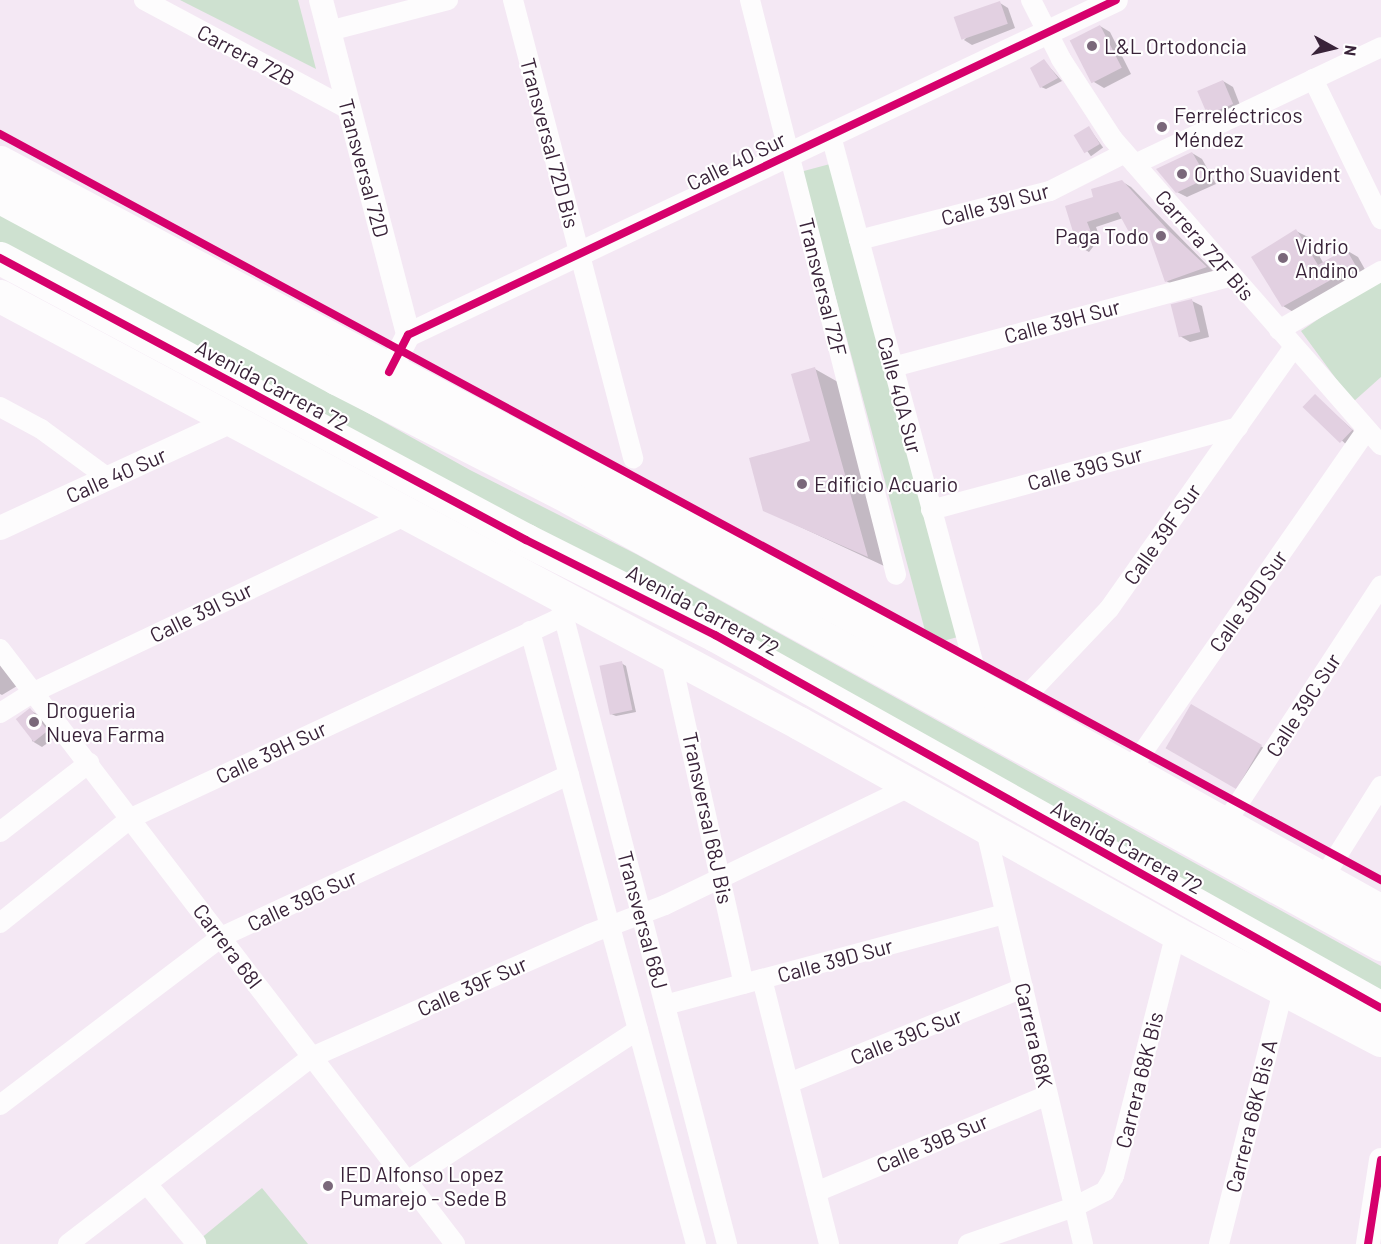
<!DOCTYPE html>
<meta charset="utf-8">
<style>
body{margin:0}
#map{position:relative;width:1381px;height:1244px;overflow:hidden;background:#f4e8f4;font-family:Barlow,sans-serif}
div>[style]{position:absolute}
.green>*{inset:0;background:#cee1d0;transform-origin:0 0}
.shadow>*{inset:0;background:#0003;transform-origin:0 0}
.building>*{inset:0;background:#e2d0e1;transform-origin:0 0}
.minor>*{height:20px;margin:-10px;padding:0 10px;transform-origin:10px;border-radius:10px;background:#fdfcfd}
.tertiary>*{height:24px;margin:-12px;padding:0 12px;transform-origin:12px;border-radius:12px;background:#fdfcfd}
.trunk>*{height:33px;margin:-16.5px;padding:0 16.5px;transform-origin:16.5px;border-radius:16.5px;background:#fdfcfd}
.cycleway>*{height:8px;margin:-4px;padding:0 4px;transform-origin:4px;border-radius:4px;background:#d6006c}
.dots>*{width:16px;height:16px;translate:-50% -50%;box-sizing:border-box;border:3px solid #fff;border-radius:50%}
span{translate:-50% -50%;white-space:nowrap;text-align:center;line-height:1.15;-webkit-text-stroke:4.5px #fff;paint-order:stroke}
.poi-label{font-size:21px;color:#392339}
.left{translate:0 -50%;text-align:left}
.right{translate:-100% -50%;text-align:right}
.street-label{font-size:21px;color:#392339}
.north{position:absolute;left:1303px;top:18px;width:60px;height:60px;-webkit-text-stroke:4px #fff;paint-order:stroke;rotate:98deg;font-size:16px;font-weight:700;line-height:24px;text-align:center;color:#392339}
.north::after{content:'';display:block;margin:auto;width:21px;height:27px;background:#392339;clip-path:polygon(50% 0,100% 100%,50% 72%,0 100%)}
</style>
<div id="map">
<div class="green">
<i style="clip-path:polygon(180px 0,298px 0,316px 69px)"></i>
<i style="left:830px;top:164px;width:490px;height:29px;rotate:75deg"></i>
<i style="clip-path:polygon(0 208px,470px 470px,636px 554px,1381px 966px,1381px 995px,0 246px)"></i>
<i style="clip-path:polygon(1381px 276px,1381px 377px,1353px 402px,1301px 331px)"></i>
<i style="clip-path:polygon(262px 1188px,308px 1244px,194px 1244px)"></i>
</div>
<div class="shadow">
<i style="clip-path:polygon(1000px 3px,1008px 8px,1015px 28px,972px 45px,964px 40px)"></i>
<i style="clip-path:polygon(1100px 26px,1110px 32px,1131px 74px,1104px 88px,1094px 82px)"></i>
<i style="clip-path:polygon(1044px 61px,1062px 81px,1046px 89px,1041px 87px)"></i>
<i style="clip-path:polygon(1223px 81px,1233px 87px,1242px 110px,1219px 121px,1209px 115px)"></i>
<i style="left:1089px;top:128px;width:24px;height:15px;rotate:54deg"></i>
<i style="clip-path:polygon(1192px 153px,1202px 159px,1216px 184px,1187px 197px,1177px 192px)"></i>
<i style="clip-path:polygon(1121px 181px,1131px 187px,1215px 273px,1176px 286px,1166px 281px,1152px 239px,1142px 241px,1132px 235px,1123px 218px,1096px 227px,1100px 238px,1089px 252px,1080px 247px,1067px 207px,1095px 198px)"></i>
<i style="clip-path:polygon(1296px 231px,1308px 237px,1324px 264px,1346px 250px,1358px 257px,1367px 273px,1295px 313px,1283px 306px)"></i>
<i style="clip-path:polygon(1192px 301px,1202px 306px,1209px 337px,1190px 342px,1180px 336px)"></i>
<i style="clip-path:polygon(815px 369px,845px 386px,897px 572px,764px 510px,811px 442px)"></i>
<i style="left:1315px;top:396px;width:59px;height:15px;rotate:42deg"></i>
<i style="clip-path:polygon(0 663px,17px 686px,2px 695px,0 694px)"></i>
<i style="clip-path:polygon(621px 663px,626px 666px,636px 712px,616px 716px,611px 714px)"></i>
<i style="left:1191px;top:706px;width:97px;height:48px;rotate:30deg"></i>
<i style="clip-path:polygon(30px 710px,40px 716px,56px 737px,42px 747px,32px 741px)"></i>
</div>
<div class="building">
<i style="left:1000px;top:1px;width:24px;height:49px;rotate:71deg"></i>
<i style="left:1100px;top:25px;width:48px;height:34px;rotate:63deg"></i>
<i style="clip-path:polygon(1044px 59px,1058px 78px,1040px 88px,1030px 68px)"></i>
<i style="left:1223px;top:80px;width:26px;height:28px;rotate:67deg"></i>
<i style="left:1089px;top:126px;width:21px;height:18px;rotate:59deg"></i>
<i style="clip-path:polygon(1192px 152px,1207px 178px,1176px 193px,1156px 169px)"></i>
<i style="clip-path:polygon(1122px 180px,1167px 229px,1207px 267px,1165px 282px,1148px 233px,1131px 236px,1118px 212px,1087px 222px,1091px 232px,1078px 248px,1065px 206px,1093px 197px,1091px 189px)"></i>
<i style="clip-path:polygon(1296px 229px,1318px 265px,1346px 249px,1356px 266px,1282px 307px,1251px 257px)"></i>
<i style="left:1192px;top:299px;width:34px;height:22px;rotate:76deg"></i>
<i style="clip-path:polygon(815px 367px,868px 557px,763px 511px,749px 458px,810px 441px,791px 374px)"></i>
<i style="left:1315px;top:394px;width:52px;height:18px;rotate:44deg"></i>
<i style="left:622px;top:661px;width:50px;height:23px;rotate:78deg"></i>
<i style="left:1191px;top:704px;width:82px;height:51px;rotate:30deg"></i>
<i style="left:30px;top:708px;width:29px;height:18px;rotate:52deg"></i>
</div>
<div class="minor">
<i style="left:144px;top:0;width:231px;rotate:28.1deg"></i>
<i style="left:513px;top:0;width:474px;rotate:75.3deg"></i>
<i style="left:750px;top:0;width:593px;rotate:75.75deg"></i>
<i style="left:1031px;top:0;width:66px;rotate:63deg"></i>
<i style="left:1061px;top:59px;width:95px;rotate:57deg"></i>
<i style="left:1113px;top:139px;width:407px;rotate:48.8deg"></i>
<i style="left:329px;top:31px;width:123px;rotate:-14.6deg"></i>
<i style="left:1313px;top:79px;width:156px;rotate:64.1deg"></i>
<i style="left:831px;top:136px;width:572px;rotate:74.89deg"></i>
<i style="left:1135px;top:164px;width:272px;rotate:-25.4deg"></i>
<i style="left:859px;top:240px;width:197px;rotate:-14.4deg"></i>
<i style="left:1050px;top:191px;width:84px;rotate:-26.9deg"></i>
<i style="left:1279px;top:330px;width:118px;rotate:-30deg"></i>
<i style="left:893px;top:367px;width:351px;rotate:-15deg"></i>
<i style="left:0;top:407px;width:47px;rotate:28.2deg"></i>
<i style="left:41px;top:429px;width:83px;rotate:36.2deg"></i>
<i style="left:931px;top:510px;width:318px;rotate:-15.1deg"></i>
<i style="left:558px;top:595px;width:671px;rotate:75.4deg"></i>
<i style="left:530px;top:631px;width:635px;rotate:74.85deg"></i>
<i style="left:0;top:649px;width:749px;rotate:52.59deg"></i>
<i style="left:670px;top:654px;width:338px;rotate:77.4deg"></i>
<i style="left:1015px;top:708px;width:137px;rotate:-46.5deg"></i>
<i style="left:1109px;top:609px;width:321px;rotate:-54.8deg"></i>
<i style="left:0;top:713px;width:40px;rotate:-32deg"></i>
<i style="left:34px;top:692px;width:411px;rotate:-25.4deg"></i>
<i style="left:1129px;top:772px;width:417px;rotate:-55.2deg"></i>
<i style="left:1225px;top:824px;width:285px;rotate:-56.8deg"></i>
<i style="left:985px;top:826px;width:429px;rotate:76.8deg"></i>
<i style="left:0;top:832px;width:113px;rotate:-37.8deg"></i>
<i style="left:1322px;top:880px;width:111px;rotate:-57.9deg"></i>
<i style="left:0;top:923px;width:168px;rotate:-38.7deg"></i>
<i style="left:131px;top:818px;width:478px;rotate:-25deg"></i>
<i style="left:762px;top:979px;width:273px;rotate:75.8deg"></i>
<i style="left:665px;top:1005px;width:352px;rotate:-15deg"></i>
<i style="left:789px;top:1083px;width:253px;rotate:-22.1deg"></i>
<i style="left:0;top:1105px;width:278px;rotate:-37.2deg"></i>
<i style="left:221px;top:937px;width:384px;rotate:-25deg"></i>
<i style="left:407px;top:1181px;width:276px;rotate:-33.2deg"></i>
<i style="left:147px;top:1184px;width:77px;rotate:50.3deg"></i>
<i style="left:816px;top:1192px;width:251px;rotate:-22.7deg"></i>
<i style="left:68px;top:1244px;width:307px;rotate:-37.5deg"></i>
<i style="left:312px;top:1057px;width:303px;rotate:-23.9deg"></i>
<i style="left:589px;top:934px;width:81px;rotate:-20.9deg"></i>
<i style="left:665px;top:905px;width:273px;rotate:-25.8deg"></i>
<i style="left:968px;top:1244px;width:112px;rotate:-19.2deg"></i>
<i style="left:1074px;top:1207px;width:35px;rotate:-27deg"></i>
<i style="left:1105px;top:1191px;width:17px;rotate:-59deg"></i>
<i style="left:1114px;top:1176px;width:251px;rotate:-75.7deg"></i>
<i style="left:1219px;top:1244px;width:264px;rotate:-75.8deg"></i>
</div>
<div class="tertiary">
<i style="left:321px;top:0;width:346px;rotate:75.4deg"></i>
<i style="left:389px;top:372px;width:42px;rotate:-62.8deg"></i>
<i style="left:408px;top:335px;width:783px;rotate:-25.32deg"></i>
<i style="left:0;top:528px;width:255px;rotate:-24.8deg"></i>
<i style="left:1368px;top:1244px;width:85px;rotate:-81.2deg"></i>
</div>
<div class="trunk">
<i style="left:0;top:162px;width:960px;rotate:28.03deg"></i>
<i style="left:847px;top:613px;width:612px;rotate:29.16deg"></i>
<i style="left:0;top:197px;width:382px;rotate:28.3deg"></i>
<i style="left:336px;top:378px;width:263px;rotate:27.1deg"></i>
<i style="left:570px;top:498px;width:926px;rotate:28.81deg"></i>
<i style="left:0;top:258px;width:597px;rotate:28.2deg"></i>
<i style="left:526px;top:540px;width:212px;rotate:26.7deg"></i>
<i style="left:715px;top:635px;width:763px;rotate:29.25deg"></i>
<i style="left:0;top:296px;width:906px;rotate:28.12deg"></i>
<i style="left:799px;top:723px;width:432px;rotate:29.1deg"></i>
<i style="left:1176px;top:933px;width:231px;rotate:27.6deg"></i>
</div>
<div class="cycleway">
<i style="left:0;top:134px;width:1570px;rotate:28.38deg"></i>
<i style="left:0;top:258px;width:597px;rotate:28.2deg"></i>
<i style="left:526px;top:540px;width:212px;rotate:26.7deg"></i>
<i style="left:715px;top:635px;width:763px;rotate:29.25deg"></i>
<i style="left:389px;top:372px;width:42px;rotate:-62.8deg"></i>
<i style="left:408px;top:335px;width:783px;rotate:-25.32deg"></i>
<i style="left:1368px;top:1244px;width:85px;rotate:-81.2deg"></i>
</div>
<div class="dots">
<i style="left:1092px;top:46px;background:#7a687a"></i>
<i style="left:1162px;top:127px;background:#7a687a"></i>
<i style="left:1182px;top:174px;background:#7a687a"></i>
<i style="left:1161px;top:236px;background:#7a687a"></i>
<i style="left:1283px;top:258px;background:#7a687a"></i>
<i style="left:802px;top:484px;background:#7a687a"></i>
<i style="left:34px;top:722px;background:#7a687a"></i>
<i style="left:328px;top:1186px;background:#7a687a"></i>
</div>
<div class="poi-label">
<span class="left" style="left:1104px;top:46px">L&amp;L Ortodoncia</span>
<span class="left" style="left:1174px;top:127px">Ferreléctricos<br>Méndez</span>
<span class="left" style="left:1194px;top:174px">Ortho Suavident</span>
<span class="right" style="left:1149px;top:236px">Paga Todo</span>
<span class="left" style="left:1295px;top:258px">Vidrio<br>Andino</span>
<span class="left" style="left:814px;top:484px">Edificio Acuario</span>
<span class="left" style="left:46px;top:722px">Drogueria<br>Nueva Farma</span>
<span class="left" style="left:340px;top:1186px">IED Alfonso Lopez<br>Pumarejo - Sede B</span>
</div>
<div class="street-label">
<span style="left:246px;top:55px;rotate:28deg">Carrera 72B</span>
<span style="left:550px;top:143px;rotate:75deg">Transversal 72D Bis</span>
<span style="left:736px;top:161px;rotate:-26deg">Calle 40 Sur</span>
<span style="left:364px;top:168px;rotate:75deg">Transversal 72D</span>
<span style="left:995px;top:204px;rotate:-15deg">Calle 39I Sur</span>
<span style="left:1205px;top:245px;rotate:49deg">Carrera 72F Bis</span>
<span style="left:823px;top:287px;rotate:76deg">Transversal 72F</span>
<span style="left:1062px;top:321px;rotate:-15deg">Calle 39H Sur</span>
<span style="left:272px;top:385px;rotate:28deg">Avenida Carrera 72</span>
<span style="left:900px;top:395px;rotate:75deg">Calle 40A Sur</span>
<span style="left:1085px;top:468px;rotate:-15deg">Calle 39G Sur</span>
<span style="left:116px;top:475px;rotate:-24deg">Calle 40 Sur</span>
<span style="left:1162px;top:534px;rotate:-55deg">Calle 39F Sur</span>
<span style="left:1248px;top:601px;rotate:-55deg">Calle 39D Sur</span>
<span style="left:703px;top:610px;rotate:28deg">Avenida Carrera 72</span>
<span style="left:201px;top:612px;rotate:-26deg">Calle 39I Sur</span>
<span style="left:1303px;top:705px;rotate:-57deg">Calle 39C Sur</span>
<span style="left:271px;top:752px;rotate:-25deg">Calle 39H Sur</span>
<span style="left:708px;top:818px;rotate:78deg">Transversal 68J Bis</span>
<span style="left:1127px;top:847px;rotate:29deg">Avenida Carrera 72</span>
<span style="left:302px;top:900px;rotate:-25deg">Calle 39G Sur</span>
<span style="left:643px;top:920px;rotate:75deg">Transversal 68J</span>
<span style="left:228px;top:946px;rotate:53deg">Carrera 68I</span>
<span style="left:835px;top:960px;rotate:-15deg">Calle 39D Sur</span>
<span style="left:472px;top:986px;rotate:-24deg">Calle 39F Sur</span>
<span style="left:1034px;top:1035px;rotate:77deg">Carrera 68K</span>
<span style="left:906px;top:1036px;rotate:-22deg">Calle 39C Sur</span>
<span style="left:1139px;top:1080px;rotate:-76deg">Carrera 68K Bis</span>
<span style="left:1251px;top:1116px;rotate:-76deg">Carrera 68K Bis A</span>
<span style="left:932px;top:1143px;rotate:-23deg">Calle 39B Sur</span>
</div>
<div class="north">N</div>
</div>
